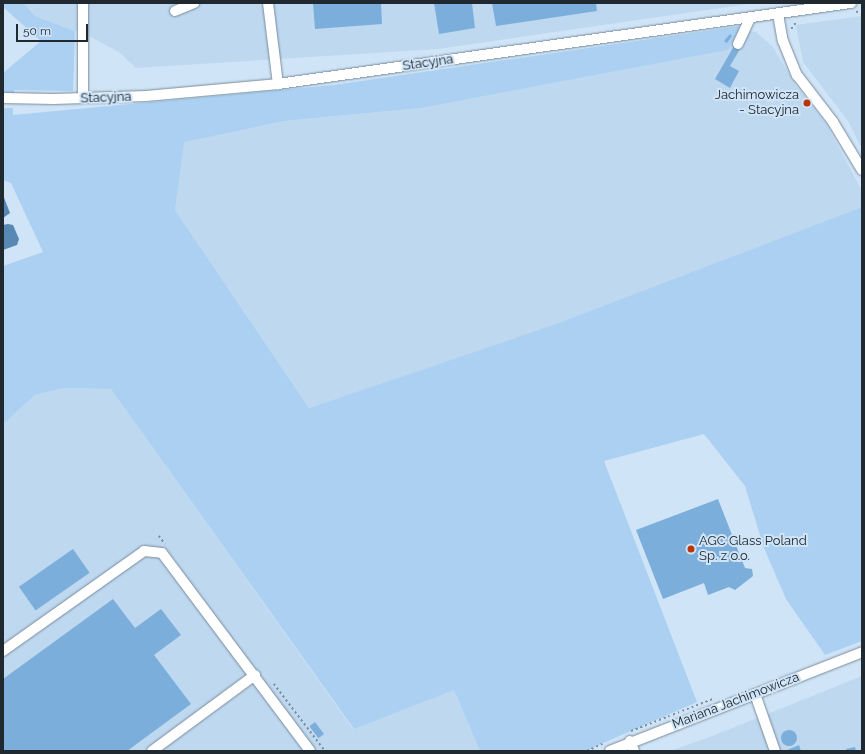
<!DOCTYPE html>
<style>
body{margin:0}
#map{position:relative;width:865px;height:754px;overflow:hidden;background:#cfe4f6;font-family:Raleway,sans-serif}
div>[style]{position:absolute}
.built>*{inset:0;background:#bed8f0}
.green>*{inset:0;background:#abd0f2}
.water>*{inset:0;background:#5789b4}
.building>*{inset:0;background:#7caedb;transform-origin:0 0}
.round{border-radius:50%}
.path>*{height:1.5px;margin-top:-0.75px;transform-origin:0;background:repeating-linear-gradient(90deg,#808f9c 0 2px,transparent 0 5px)}
.roads{filter:drop-shadow(0 0 1px #788b9c) drop-shadow(0 0 1px #788b9c)}
.minor>*{height:10px;margin:-5px;padding:0 5px;transform-origin:5px;border-radius:5px;background:#fff}
.dots>*{width:11px;height:11px;translate:-50% -50%;box-sizing:border-box;border:2px solid #cfe4f6;border-radius:50%}
span{translate:-50% -50%;white-space:nowrap;text-align:center;line-height:1.15;-webkit-text-stroke:4px #cfe4f6;paint-order:stroke}
.street-label{font-size:13px;color:#212930}
.poi-label{font-size:13px;color:#212930}
.right{translate:-100% -50%;text-align:right}
.left{translate:0 -50%;text-align:left}
.frame{position:absolute;inset:0;border:4px solid #212930;pointer-events:none}
.scale{position:absolute;left:16px;top:24px;width:72px;height:18px;box-sizing:border-box;border:2px solid #212930;border-top:0;padding-left:5px;font-size:12px;line-height:14px;white-space:nowrap;color:#212930;-webkit-text-stroke:3px #cfe4f6;paint-order:stroke}
</style>
<div id="map">
<div class="built">
<i style="clip-path:polygon(23px 3px,755px 3px,438px 49px,136px 68px,119px 52px,87px 35px,35px 16px)"></i>
<i style="clip-path:polygon(862px 16px,862px 149px,848px 121px,803px 62px,796px 25px)"></i>
<i style="clip-path:polygon(739px 30px,756px 32px,773px 47px,796px 86px,827px 125px,862px 191px,862px 207px,553px 325px,309px 408px,175px 210px,183px 142px,284px 121px,421px 108px,728px 50px)"></i>
<i style="clip-path:polygon(63px 388px,111px 389px,353px 729px,454px 690px,480px 751px,3px 751px,3px 424px,35px 395px)"></i>
<i style="clip-path:polygon(862px 676px,862px 751px,670px 751px,710px 737px)"></i>
</div>
<div class="green">
<i style="clip-path:polygon(3px 3px,23px 3px,35px 16px,75px 31px,73px 91px,14px 90px,14px 94px,3px 93px,3px 73px,41px 41px,3px 7px)"></i>
<i style="clip-path:polygon(739px 26px,739px 30px,728px 50px,421px 108px,284px 121px,184px 142px,175px 210px,309px 408px,553px 325px,862px 207px,862px 641px,825px 655px,786px 599px,764px 548px,745px 486px,704px 434px,604px 461px,697px 702px,585px 751px,480px 751px,454px 690px,354px 729px,111px 389px,63px 388px,35px 395px,3px 424px,3px 266px,43px 252px,11px 183px,3px 180px,3px 108px,13px 108px,13px 115px,334px 85px)"></i>
</div>
<div class="water">
<i style="clip-path:polygon(3px 195px,10px 213px,3px 218px)"></i>
<i style="clip-path:polygon(8px 224px,13px 225px,19px 239px,17px 245px,3px 250px,3px 225px)"></i>
</div>
<div class="building">
<i style="clip-path:polygon(313px 3px,381px 3px,382px 24px,315px 29px)"></i>
<i style="clip-path:polygon(434px 3px,472px 3px,475px 28px,439px 34px)"></i>
<i style="clip-path:polygon(492px 3px,596px 3px,597px 11px,496px 26px)"></i>
<i style="clip-path:polygon(730px 34px,732px 36px,727px 43px,724px 41px)"></i>
<i style="clip-path:polygon(734px 46px,740px 49px,730px 66px,739px 71px,730px 88px,715px 79px)"></i>
<i style="clip-path:polygon(718px 499px,745px 568px,752px 569px,753px 576px,735px 590px,729px 587px,708px 595px,704px 583px,663px 599px,636px 530px)"></i>
<i style="left:73px;top:549px;width:29px;height:66px;rotate:55deg"></i>
<i style="clip-path:polygon(113px 599px,135px 628px,161px 609px,181px 635px,154px 655px,191px 704px,127px 751px,3px 751px,3px 679px)"></i>
<i style="left:315px;top:722px;width:15px;height:7px;rotate:53deg"></i>
<i class="round" style="left:781px;top:730px;width:16px;height:16px"></i>
<i style="clip-path:polygon(799px 745px,801px 751px,785px 751px)"></i>
<i style="clip-path:polygon(855px 747px,856px 751px,846px 751px,846px 749px)"></i>
</div>
<div class="path">
<i style="left:856px;top:12px;width:6px;rotate:-9deg"></i>
<i style="left:791px;top:29px;width:10px;rotate:-53deg"></i>
<i style="left:159px;top:536px;width:10px;rotate:53deg"></i>
<i style="left:274px;top:684px;width:84px;rotate:52.7deg"></i>
<i style="left:631px;top:731px;width:90px;rotate:-21.4deg"></i>
<i style="left:587px;top:751px;width:19px;rotate:-25deg"></i>
</div>
<div class="roads">
<div class="minor">
<i style="left:83px;top:3px;width:95px;rotate:90deg"></i>
<i style="left:268px;top:3px;width:82px;rotate:83deg"></i>
<i style="left:175px;top:11px;width:21px;rotate:-23deg"></i>
<i style="left:778px;top:14px;width:27px;rotate:80deg"></i>
<i style="left:783px;top:41px;width:37px;rotate:68deg"></i>
<i style="left:797px;top:75px;width:59px;rotate:52.5deg"></i>
<i style="left:833px;top:122px;width:56px;rotate:58.9deg"></i>
<i style="left:738px;top:44px;width:29px;rotate:-65deg"></i>
<i style="left:3px;top:98px;width:51px;rotate:1.1deg"></i>
<i style="left:54px;top:99px;width:92px;rotate:-1.9deg"></i>
<i style="left:146px;top:96px;width:133px;rotate:-5.2deg"></i>
<i style="left:278px;top:84px;width:579px;rotate:-8.05deg"></i>
<i style="left:3px;top:651px;width:173px;rotate:-35.3deg"></i>
<i style="left:144px;top:551px;width:18px;rotate:6deg"></i>
<i style="left:162px;top:553px;width:247px;rotate:53.2deg"></i>
<i style="left:755px;top:694px;width:60px;rotate:70.7deg"></i>
<i style="left:630px;top:741px;width:11px;rotate:68deg"></i>
<i style="left:152px;top:751px;width:128px;rotate:-36.4deg"></i>
<i style="left:610px;top:751px;width:271px;rotate:-21.4deg"></i>
</div>
</div>
<div class="dots">
<i style="left:807px;top:103px;background:#bd3403"></i>
<i style="left:691px;top:549px;background:#bd3403"></i>
</div>
<div class="street-label">
<span style="left:428px;top:63px;rotate:-8deg">Stacyjna</span>
<span style="left:106px;top:98px;rotate:-2deg">Stacyjna</span>
<span style="left:736px;top:701px;rotate:-21deg">Mariana Jachimowicza</span>
</div>
<div class="poi-label">
<span class="right" style="left:799px;top:103px">Jachimowicza<br>- Stacyjna</span>
<span class="left" style="left:699px;top:549px">AGC Glass Poland<br>Sp. z o.o.</span>
</div>
<div class="frame"></div>
<div class="scale">50 m</div>
</div>
